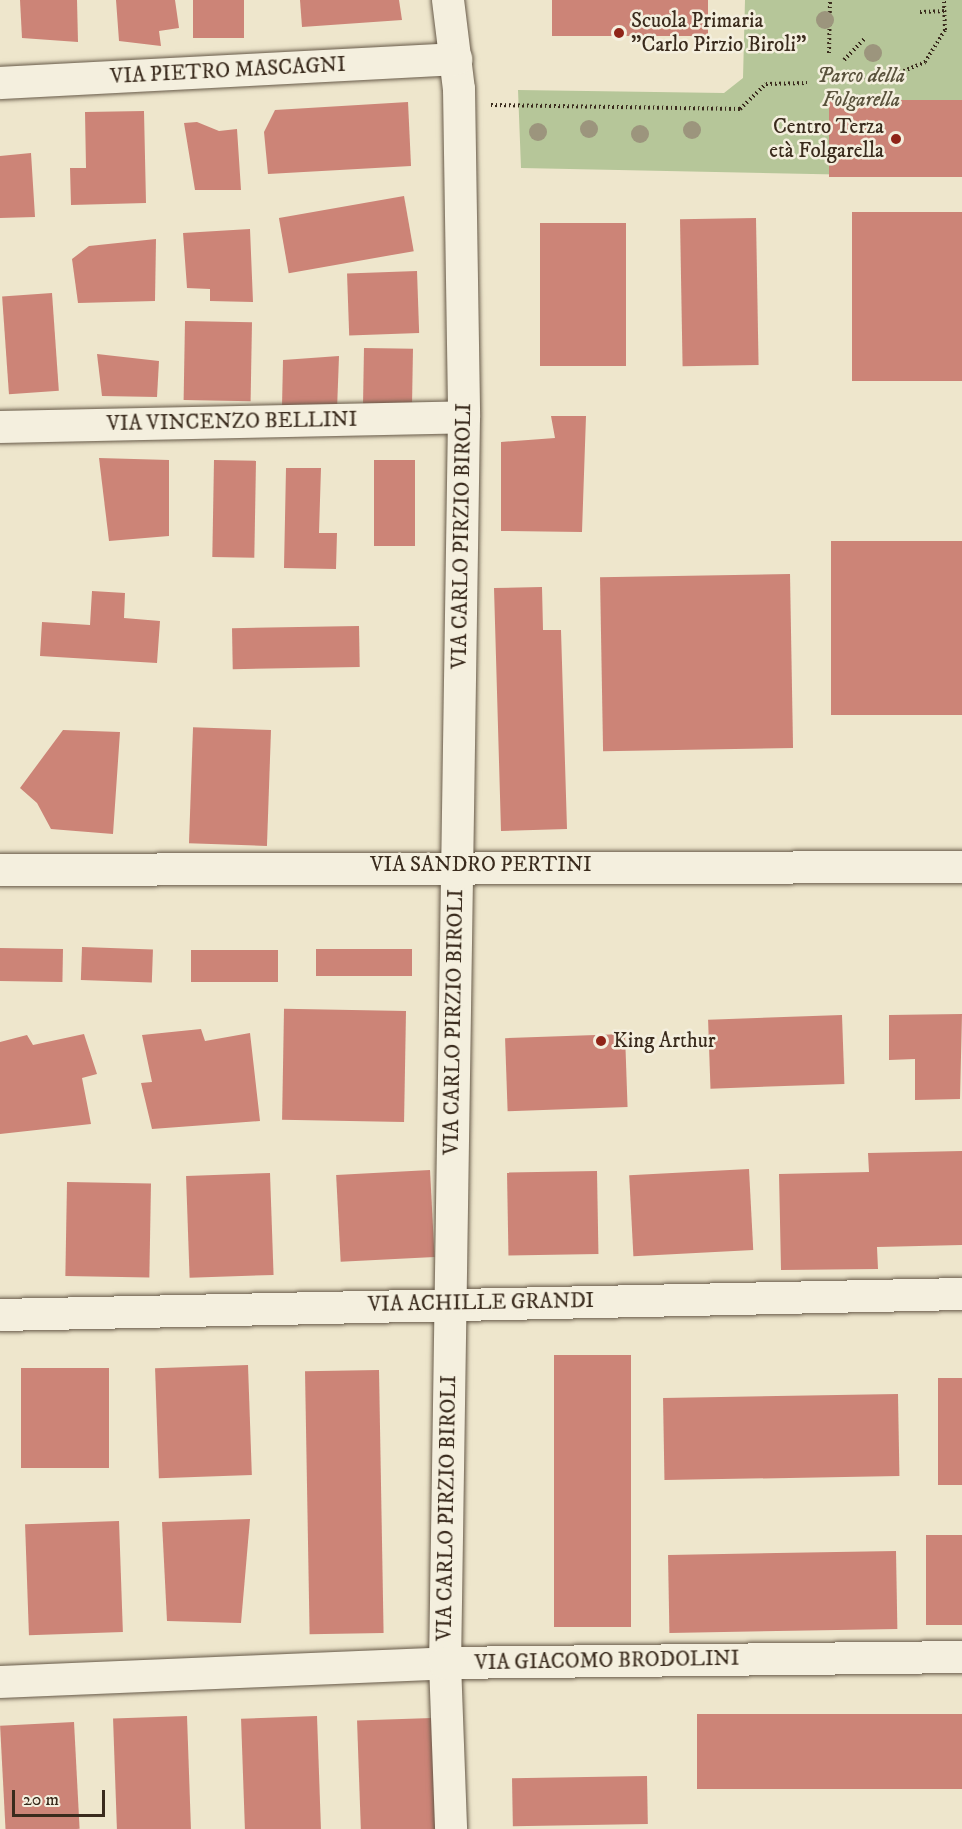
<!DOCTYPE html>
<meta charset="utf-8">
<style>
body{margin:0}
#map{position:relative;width:962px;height:1829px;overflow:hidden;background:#eee6cc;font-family:"IM FELL DW Pica",serif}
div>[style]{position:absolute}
.green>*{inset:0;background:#b6c699}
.building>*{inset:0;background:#cc8477;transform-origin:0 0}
.path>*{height:4px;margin-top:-2px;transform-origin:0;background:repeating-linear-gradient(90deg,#3a2b1d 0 1.5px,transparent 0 4.5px)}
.roads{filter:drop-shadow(0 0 2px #675a49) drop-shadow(0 0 2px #675a49)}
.minor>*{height:32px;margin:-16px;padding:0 16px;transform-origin:16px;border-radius:16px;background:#f4efde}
.trees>*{width:18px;height:18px;margin:-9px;border-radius:50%;background:#9c957d}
.dots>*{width:16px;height:16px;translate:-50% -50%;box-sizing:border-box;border:3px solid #f4efde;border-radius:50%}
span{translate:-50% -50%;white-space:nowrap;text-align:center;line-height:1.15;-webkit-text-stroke:5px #f4efde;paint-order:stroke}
.poi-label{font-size:21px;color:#3a2b1d}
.left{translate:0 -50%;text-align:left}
.right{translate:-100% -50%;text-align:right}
.street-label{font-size:21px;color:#3a2b1d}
.park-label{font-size:21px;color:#59523c;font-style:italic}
.scale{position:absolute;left:12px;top:1790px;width:93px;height:27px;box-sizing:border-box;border:3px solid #3a2b1d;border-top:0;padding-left:8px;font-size:18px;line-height:21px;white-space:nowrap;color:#3a2b1d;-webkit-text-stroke:4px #f4efde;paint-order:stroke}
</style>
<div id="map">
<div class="green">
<i style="clip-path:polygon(745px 0,962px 0,962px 177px,521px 168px,518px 90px,724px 93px,743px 78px)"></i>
</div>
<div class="building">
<i style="clip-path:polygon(20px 0,77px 0,78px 42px,22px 38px)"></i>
<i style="clip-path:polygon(116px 0,175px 0,179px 28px,159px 31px,161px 46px,119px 41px)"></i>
<i style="left:193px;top:0;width:51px;height:38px"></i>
<i style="clip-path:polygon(300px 0,399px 0,402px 20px,302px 27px)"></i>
<i style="left:552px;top:0;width:156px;height:36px"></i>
<i style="left:962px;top:100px;width:77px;height:133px;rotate:90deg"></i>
<i style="clip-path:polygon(408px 102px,411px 166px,268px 174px,264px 132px,275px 110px)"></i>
<i style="clip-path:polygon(144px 111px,146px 203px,71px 205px,70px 168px,86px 168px,85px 112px)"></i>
<i style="clip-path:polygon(197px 122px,219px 131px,237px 129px,241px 190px,195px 190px,184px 123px)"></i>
<i style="clip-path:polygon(31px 153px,35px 217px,0 218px,0 156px)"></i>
<i style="left:404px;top:196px;width:56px;height:127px;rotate:80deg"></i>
<i style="left:852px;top:212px;width:110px;height:169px"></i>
<i style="left:756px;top:218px;width:147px;height:76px;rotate:89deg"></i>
<i style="left:540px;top:223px;width:86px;height:143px"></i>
<i style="clip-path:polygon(250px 229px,253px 302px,210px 301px,210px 289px,187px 288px,183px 233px)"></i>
<i style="clip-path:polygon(156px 239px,155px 301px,78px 303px,72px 259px,89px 246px)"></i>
<i style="left:417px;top:271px;width:62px;height:70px;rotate:88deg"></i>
<i style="left:52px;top:293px;width:98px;height:50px;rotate:86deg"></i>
<i style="left:185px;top:321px;width:67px;height:79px;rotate:1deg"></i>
<i style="left:364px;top:348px;width:49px;height:59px;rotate:1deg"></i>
<i style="clip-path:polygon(97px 354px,159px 361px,157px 397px,102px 396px)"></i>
<i style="clip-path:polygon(339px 356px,337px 410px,282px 407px,283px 360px)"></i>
<i style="clip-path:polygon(551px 416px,586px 416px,582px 532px,501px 531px,501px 442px,555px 438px)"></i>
<i style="clip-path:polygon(99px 458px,169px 460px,169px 536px,109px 541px)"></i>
<i style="left:214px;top:460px;width:42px;height:97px;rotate:1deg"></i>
<i style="left:374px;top:460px;width:41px;height:86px"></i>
<i style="clip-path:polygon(286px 468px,321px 468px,319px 533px,337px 533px,336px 569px,284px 568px)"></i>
<i style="left:962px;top:541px;width:174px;height:131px;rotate:90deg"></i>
<i style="left:790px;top:574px;width:174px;height:190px;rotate:89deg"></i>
<i style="clip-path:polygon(542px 587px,543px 630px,561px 630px,567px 829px,501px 831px,494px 588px)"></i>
<i style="clip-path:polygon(92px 591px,125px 593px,124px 618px,160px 621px,157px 663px,40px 656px,42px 622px,90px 625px)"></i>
<i style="left:359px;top:626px;width:41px;height:127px;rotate:89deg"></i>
<i style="clip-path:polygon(63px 730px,120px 732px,113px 834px,51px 829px,37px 803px,20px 788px)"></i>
<i style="left:271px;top:730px;width:116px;height:78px;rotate:92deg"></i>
<i style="left:82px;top:947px;width:71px;height:33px;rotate:2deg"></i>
<i style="left:0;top:948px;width:63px;height:33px;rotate:1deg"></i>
<i style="left:412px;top:949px;width:27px;height:96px;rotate:90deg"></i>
<i style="left:191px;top:950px;width:87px;height:32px"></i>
<i style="left:406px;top:1011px;width:111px;height:122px;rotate:91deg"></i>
<i style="clip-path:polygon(962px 1014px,960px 1099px,915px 1100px,915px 1059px,889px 1060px,889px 1015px)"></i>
<i style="left:842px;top:1015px;width:69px;height:134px;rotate:88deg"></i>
<i style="clip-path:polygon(201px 1029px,205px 1041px,250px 1033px,260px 1121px,152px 1129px,141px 1083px,152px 1082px,142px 1035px)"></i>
<i style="clip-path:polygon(84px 1034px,97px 1074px,82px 1078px,91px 1124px,0 1134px,0 1042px,27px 1035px,33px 1045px)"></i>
<i style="left:625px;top:1034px;width:73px;height:120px;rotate:88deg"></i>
<i style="clip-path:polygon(962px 1151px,962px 1245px,877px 1247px,878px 1269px,781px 1270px,779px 1174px,869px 1172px,868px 1153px)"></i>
<i style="left:749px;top:1169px;width:81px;height:120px;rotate:87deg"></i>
<i style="left:430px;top:1170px;width:87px;height:94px;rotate:87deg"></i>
<i style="left:597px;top:1171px;width:83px;height:90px;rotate:89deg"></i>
<i style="left:270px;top:1173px;width:102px;height:84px;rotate:88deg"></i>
<i style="left:67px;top:1182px;width:84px;height:94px;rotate:1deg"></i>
<i style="left:554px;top:1355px;width:77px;height:272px"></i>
<i style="left:248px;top:1365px;width:110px;height:93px;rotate:88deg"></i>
<i style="left:21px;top:1368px;width:88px;height:100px"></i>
<i style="left:379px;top:1370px;width:263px;height:74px;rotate:89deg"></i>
<i style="left:962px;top:1378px;width:107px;height:24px;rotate:90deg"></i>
<i style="left:898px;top:1394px;width:82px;height:235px;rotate:89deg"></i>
<i style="clip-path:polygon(250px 1519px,241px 1623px,167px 1621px,162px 1522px)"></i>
<i style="left:119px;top:1521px;width:111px;height:94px;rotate:88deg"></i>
<i style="left:926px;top:1535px;width:36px;height:90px"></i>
<i style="left:896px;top:1551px;width:78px;height:228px;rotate:89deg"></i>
<i style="left:962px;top:1714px;width:75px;height:265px;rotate:90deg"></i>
<i style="left:187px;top:1716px;width:113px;height:74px;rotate:88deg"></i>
<i style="left:317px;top:1716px;width:113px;height:76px;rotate:88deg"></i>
<i style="left:432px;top:1718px;width:111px;height:75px;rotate:88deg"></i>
<i style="left:74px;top:1722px;width:107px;height:74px;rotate:87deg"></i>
<i style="left:647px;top:1776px;width:48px;height:135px;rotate:89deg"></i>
</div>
<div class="path">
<i style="left:920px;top:12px;width:27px;rotate:-2deg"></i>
<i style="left:829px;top:53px;width:53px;rotate:-88.9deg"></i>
<i style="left:844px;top:60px;width:30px;rotate:-46deg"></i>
<i style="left:850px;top:78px;width:41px;rotate:-2.8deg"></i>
<i style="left:891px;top:76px;width:37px;rotate:-22deg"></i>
<i style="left:925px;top:62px;width:38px;rotate:-58deg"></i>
<i style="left:945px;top:30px;width:30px;rotate:-92deg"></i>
<i style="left:491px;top:105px;width:249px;rotate:0.9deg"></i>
<i style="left:740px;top:109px;width:36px;rotate:-44deg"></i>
<i style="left:766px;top:84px;width:41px;rotate:-1.4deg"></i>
</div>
<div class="roads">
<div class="minor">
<i style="left:448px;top:0;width:90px;rotate:83deg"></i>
<i style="left:459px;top:89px;width:328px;rotate:89.1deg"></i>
<i style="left:464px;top:417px;width:1246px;rotate:90.87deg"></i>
<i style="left:445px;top:1663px;width:166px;rotate:87.9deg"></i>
<i style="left:0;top:83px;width:457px;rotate:-3deg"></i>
<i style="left:0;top:427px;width:464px;rotate:-1.2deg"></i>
<i style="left:0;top:870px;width:962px;rotate:-0.18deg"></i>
<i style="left:0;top:1315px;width:962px;rotate:-1.25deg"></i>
<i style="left:0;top:1682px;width:445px;rotate:-2.4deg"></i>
<i style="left:445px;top:1663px;width:517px;rotate:-0.66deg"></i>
</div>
</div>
<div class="trees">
<i style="left:825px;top:20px"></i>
<i style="left:873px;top:53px"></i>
<i style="left:589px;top:129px"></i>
<i style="left:692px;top:130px"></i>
<i style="left:538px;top:132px"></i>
<i style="left:640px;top:134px"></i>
</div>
<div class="dots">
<i style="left:619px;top:33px;background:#8f2418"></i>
<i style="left:896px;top:139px;background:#8f2418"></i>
<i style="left:601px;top:1041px;background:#8f2418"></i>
</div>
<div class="poi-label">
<span class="left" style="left:631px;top:33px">Scuola Primaria<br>"Carlo Pirzio Biroli"</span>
<span class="right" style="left:884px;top:139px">Centro Terza<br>età Folgarella</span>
<span class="left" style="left:613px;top:1041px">King Arthur</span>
</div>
<div class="street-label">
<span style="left:228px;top:71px;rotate:-3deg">VIA PIETRO MASCAGNI</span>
<span style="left:232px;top:422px;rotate:-1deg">VIA VINCENZO BELLINI</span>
<span style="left:462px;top:536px;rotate:-89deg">VIA CARLO PIRZIO BIROLI</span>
<span style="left:481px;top:865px">VIA SANDRO PERTINI</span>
<span style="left:454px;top:1022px;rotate:-89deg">VIA CARLO PIRZIO BIROLI</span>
<span style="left:481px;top:1303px;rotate:-1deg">VIA ACHILLE GRANDI</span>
<span style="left:447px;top:1508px;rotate:-89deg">VIA CARLO PIRZIO BIROLI</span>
<span style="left:607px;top:1661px;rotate:-1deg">VIA GIACOMO BRODOLINI</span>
</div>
<div class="park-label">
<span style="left:861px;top:88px">Parco della<br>Folgarella</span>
</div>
<div class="scale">20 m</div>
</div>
